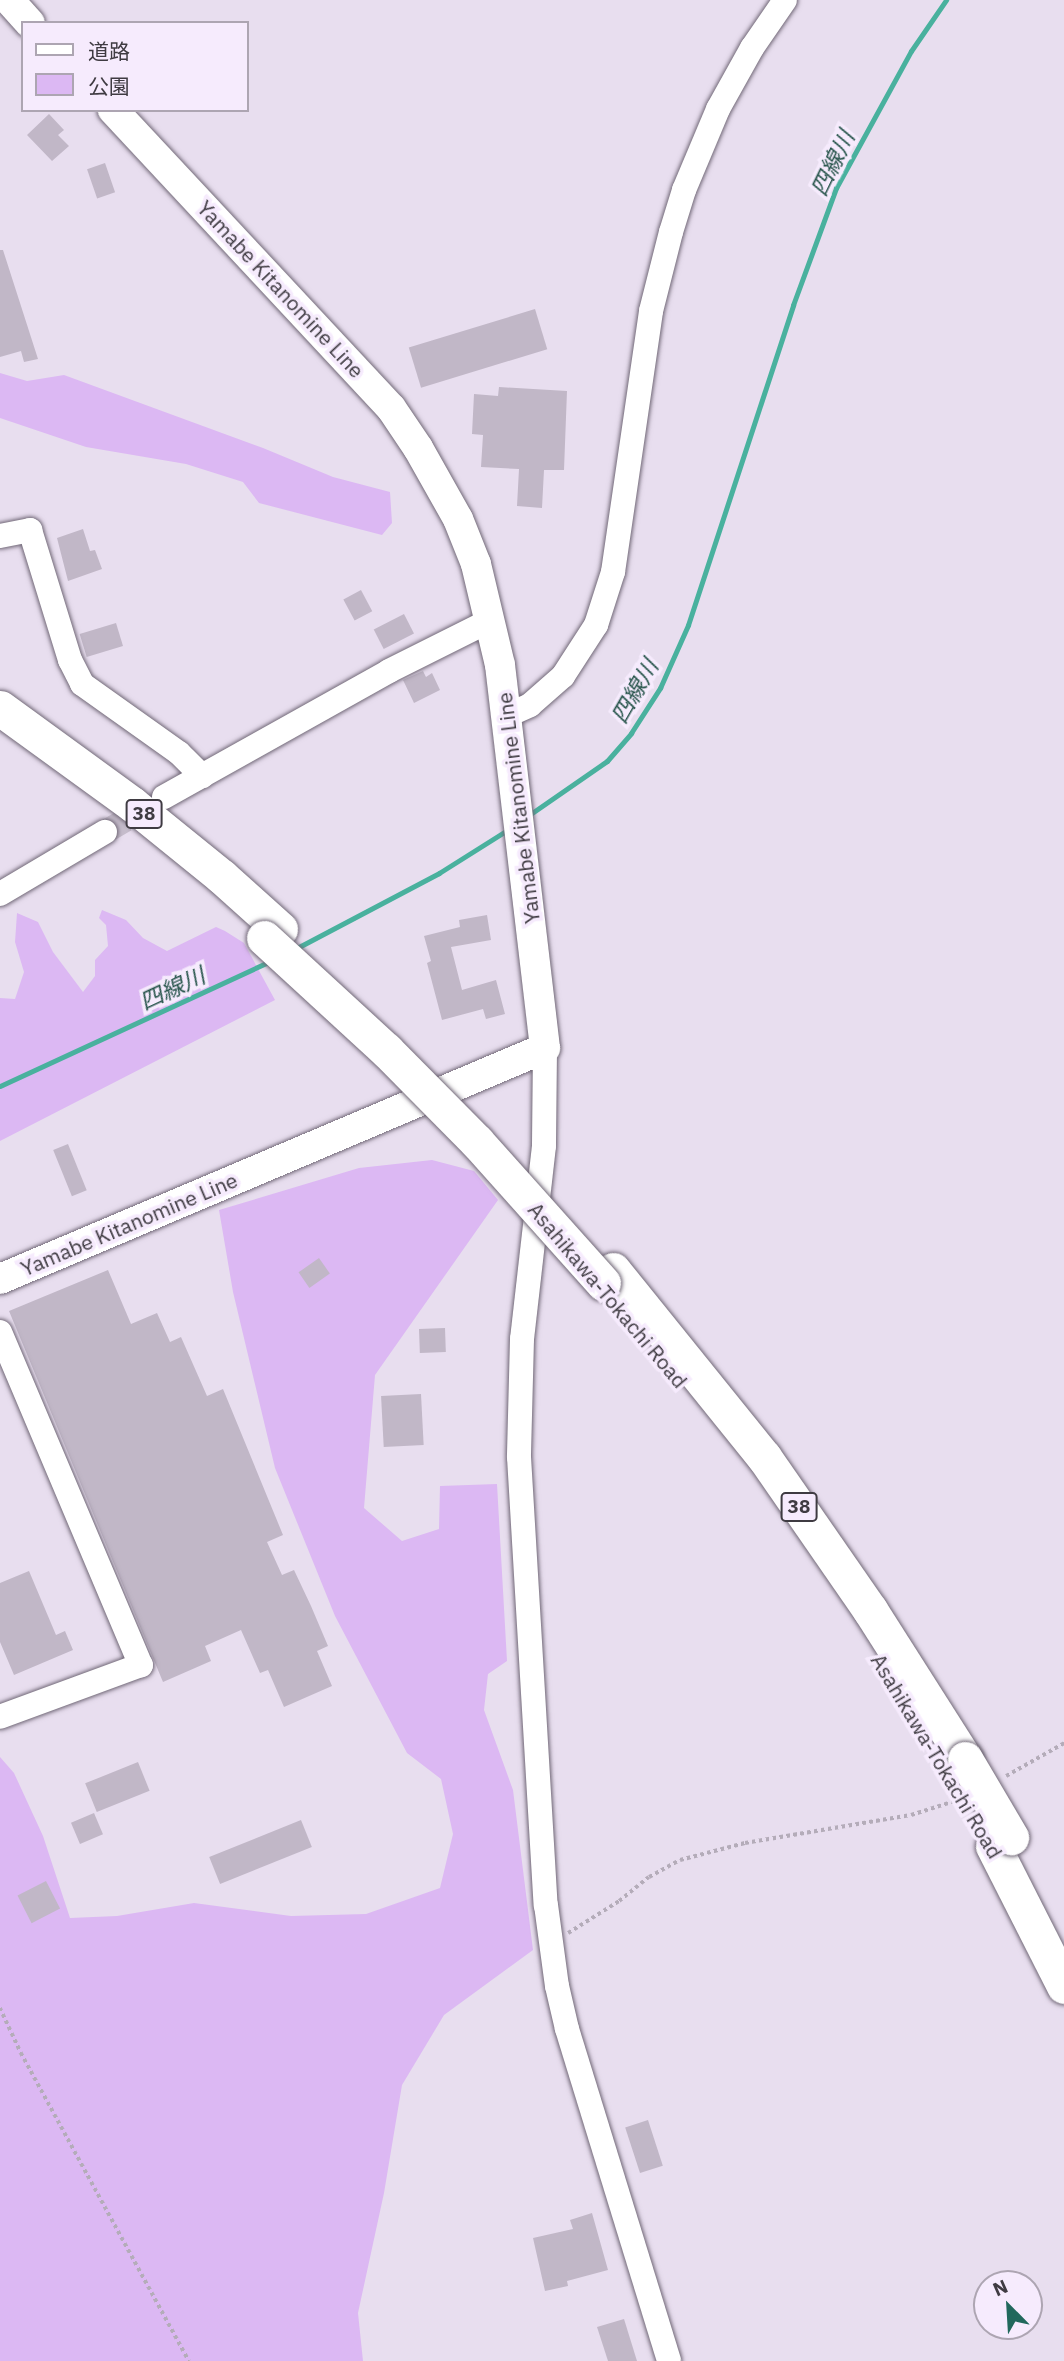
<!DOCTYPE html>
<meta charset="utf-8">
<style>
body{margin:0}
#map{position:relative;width:1064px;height:2361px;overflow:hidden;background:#e8deef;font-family:"IBM Plex Sans","Noto Sans JP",sans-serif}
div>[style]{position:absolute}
.green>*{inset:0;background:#dcb8f3}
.stream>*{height:5px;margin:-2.5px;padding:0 2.5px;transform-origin:2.5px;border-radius:2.5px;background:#49b19e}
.building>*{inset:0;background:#c1b7c7;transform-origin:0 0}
.minor-tunnel>*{height:24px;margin-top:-12px;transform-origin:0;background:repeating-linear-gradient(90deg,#c6bdcc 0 24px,transparent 0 36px)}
.path>*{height:3.5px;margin-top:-1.75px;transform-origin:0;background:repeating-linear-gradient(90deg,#b4acb9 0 3.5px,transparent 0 7px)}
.roads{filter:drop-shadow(0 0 2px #716877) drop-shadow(0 0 2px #716877)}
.minor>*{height:24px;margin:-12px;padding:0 12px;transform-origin:12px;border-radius:12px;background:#fff}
.major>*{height:30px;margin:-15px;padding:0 15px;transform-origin:15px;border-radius:15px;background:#fff}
.highway>*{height:35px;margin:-17.5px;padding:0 17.5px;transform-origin:17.5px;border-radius:17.5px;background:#fff}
.bridges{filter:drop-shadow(0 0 2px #716877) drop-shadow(0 0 2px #716877)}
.highway-bridge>*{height:35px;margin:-17.5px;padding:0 17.5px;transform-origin:17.5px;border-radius:17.5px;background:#fff}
span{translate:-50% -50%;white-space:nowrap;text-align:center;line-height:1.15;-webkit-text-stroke:7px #f6ebfd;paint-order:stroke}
.shield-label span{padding:2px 5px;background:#f6ebfd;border:2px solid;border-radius:5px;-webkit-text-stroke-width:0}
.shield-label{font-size:19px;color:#3f3b42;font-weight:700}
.street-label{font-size:21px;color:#3f3b42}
.water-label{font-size:23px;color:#28554c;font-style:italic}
.legend{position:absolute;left:21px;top:21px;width:228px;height:91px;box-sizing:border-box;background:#f6ebfd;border:2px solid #ada5b2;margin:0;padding:9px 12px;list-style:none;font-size:21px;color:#3f3b42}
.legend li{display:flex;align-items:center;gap:14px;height:35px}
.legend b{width:35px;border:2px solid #ada5b2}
.north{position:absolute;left:973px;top:2270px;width:70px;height:70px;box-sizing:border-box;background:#f6ebfd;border:2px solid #ada5b2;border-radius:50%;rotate:336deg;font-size:19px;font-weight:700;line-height:28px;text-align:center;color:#3f3b42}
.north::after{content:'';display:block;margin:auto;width:24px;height:32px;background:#21685c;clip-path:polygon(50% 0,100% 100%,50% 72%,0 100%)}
</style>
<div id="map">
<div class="green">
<i style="clip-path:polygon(0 373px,27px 381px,64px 375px,263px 448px,333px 477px,390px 492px,392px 523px,382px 535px,259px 503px,243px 482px,186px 464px,86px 447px,0 418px)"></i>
<i style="clip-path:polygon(102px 910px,126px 920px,143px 938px,167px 951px,216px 927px,225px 931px,244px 943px,275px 1000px,0 1141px,0 998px,15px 999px,24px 972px,15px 942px,17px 913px,38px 922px,53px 952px,83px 992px,95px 976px,95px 960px,108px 946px,106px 925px,99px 918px)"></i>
<i style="clip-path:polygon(432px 1160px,474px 1171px,498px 1200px,375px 1375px,364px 1508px,402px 1541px,439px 1529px,440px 1486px,497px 1484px,507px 1661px,488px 1674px,484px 1710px,513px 1790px,533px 1950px,444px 2015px,402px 2085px,384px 2193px,358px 2313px,363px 2361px,0 2361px,0 1757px,14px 1773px,43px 1836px,70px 1918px,117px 1916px,194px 1903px,291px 1916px,366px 1914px,440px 1888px,453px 1834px,441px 1779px,407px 1753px,335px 1616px,275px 1468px,233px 1292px,219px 1210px,359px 1168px)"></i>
</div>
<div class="stream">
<i style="left:529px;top:815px;width:95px;rotate:-34.7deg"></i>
<i style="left:607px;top:761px;width:37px;rotate:-49deg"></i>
<i style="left:631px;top:733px;width:54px;rotate:-57.2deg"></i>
<i style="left:660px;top:688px;width:69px;rotate:-66deg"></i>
<i style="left:688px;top:625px;width:337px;rotate:-71.8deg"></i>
<i style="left:793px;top:305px;width:125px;rotate:-69.8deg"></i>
<i style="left:836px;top:188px;width:156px;rotate:-61.3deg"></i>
<i style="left:911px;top:51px;width:62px;rotate:-55.5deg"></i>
<i style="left:295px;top:949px;width:163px;rotate:-27.8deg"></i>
<i style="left:439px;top:873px;width:83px;rotate:-32.2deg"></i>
<i style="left:0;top:1086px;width:298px;rotate:-24.8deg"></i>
</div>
<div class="building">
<i style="clip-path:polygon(49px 114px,64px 130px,58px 135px,69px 146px,52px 161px,27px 135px)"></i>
<i style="left:105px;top:163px;width:31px;height:19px;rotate:71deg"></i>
<i style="clip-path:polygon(0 250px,3px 250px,38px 359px,24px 362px,21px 351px,0 357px)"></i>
<i style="left:535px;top:309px;width:42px;height:132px;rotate:73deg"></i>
<i style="clip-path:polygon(499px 387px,567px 391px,564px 470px,544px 470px,542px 508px,517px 506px,519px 469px,481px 467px,483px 435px,472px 434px,474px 394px,498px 396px)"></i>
<i style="clip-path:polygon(83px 529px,90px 551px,95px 550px,102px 569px,68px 581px,57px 538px)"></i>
<i style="left:361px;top:590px;width:24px;height:20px;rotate:62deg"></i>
<i style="left:404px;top:614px;width:22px;height:34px;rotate:63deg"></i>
<i style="left:116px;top:623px;width:24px;height:38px;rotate:73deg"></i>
<i style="clip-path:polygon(423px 671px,426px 677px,432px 673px,440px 690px,414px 703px,403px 680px)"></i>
<i style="clip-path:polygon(487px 915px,491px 940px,451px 947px,462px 990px,496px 980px,505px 1014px,486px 1019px,483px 1009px,442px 1020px,427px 963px,431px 961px,424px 936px,460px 927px,459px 920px)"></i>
<i style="left:68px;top:1144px;width:50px;height:16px;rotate:68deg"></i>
<i style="left:319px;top:1258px;width:19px;height:25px;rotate:55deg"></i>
<i style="clip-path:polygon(108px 1270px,131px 1324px,157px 1313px,170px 1342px,181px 1337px,207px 1396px,223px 1389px,283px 1535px,267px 1542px,282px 1575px,294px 1570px,311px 1606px,328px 1646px,317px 1651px,332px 1686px,284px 1707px,268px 1670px,260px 1673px,241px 1630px,205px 1646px,211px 1661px,163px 1682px,9px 1311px)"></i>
<i style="left:445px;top:1328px;width:24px;height:26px;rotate:88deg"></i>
<i style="left:421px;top:1394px;width:51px;height:40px;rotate:87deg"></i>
<i style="clip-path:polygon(29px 1571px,56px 1635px,65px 1631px,73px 1650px,14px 1675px,0 1642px,0 1583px)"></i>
<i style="left:138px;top:1762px;width:31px;height:57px;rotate:68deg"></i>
<i style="left:94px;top:1813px;width:23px;height:25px;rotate:67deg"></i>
<i style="left:301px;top:1820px;width:29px;height:99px;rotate:68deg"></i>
<i style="left:46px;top:1881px;width:31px;height:32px;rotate:63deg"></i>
<i style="left:648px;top:2120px;width:48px;height:24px;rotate:72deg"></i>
<i style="clip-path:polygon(592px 2213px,608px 2270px,567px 2281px,568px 2286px,545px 2291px,533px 2238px,573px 2229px,570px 2220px)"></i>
<i style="clip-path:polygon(624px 2319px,637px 2361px,608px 2361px,597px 2327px)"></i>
</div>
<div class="minor-tunnel">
<i style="left:105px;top:832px;width:56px;rotate:-30.3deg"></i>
</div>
<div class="path">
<i style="left:1006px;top:1776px;width:67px;rotate:-29.6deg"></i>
<i style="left:568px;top:1933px;width:60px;rotate:-32.1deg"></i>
<i style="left:619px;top:1901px;width:38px;rotate:-39deg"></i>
<i style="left:649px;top:1877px;width:35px;rotate:-29deg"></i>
<i style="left:680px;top:1860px;width:67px;rotate:-14.7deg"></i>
<i style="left:745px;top:1843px;width:168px;rotate:-9.6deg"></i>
<i style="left:911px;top:1815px;width:52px;rotate:-17.7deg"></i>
<i style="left:0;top:2008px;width:50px;rotate:65deg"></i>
<i style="left:21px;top:2053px;width:351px;rotate:61.4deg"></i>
</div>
<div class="roads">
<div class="minor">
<i style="left:0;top:536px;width:31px;rotate:-11deg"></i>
<i style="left:30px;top:530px;width:136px;rotate:72.9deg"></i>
<i style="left:70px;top:660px;width:27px;rotate:63deg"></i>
<i style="left:82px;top:684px;width:119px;rotate:35.4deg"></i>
<i style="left:179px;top:753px;width:33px;rotate:45deg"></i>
<i style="left:508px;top:715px;width:24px;rotate:-24deg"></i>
<i style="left:530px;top:705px;width:44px;rotate:-41.3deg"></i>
<i style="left:563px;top:676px;width:61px;rotate:-57.1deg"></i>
<i style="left:596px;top:625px;width:56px;rotate:-72.2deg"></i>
<i style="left:613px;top:572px;width:264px;rotate:-81.7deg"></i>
<i style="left:651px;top:311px;width:81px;rotate:-75.8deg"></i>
<i style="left:671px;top:232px;width:44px;rotate:-72.8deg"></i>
<i style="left:684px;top:190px;width:88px;rotate:-67.2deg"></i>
<i style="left:718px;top:109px;width:70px;rotate:-60.9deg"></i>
<i style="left:752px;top:48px;width:58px;rotate:-55.5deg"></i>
<i style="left:164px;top:797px;width:258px;rotate:-29.2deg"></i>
<i style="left:389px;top:671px;width:114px;rotate:-26.6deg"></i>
<i style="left:0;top:894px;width:122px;rotate:-30.6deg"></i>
<i style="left:545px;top:1048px;width:98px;rotate:90.6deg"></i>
<i style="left:544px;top:1146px;width:194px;rotate:96.5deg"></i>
<i style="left:522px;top:1339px;width:118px;rotate:91.5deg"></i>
<i style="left:519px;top:1457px;width:449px;rotate:86.6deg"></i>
<i style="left:546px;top:1905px;width:82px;rotate:82.3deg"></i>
<i style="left:557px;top:1986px;width:44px;rotate:76.9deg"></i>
<i style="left:567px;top:2029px;width:347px;rotate:72.9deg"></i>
<i style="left:0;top:1332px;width:362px;rotate:67.1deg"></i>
<i style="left:141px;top:1665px;width:150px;rotate:159.8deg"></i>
</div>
<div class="major">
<i style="left:9px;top:0;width:31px;rotate:48deg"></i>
<i style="left:0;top:1279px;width:592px;rotate:-22.97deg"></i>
<i style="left:545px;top:1048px;width:386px;rotate:-96.7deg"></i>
<i style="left:500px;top:665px;width:104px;rotate:-103.4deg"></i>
<i style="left:476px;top:564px;width:48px;rotate:-111.8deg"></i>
<i style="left:458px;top:519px;width:81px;rotate:-119.4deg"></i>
<i style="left:418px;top:448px;width:48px;rotate:-124deg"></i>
<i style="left:391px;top:408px;width:408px;rotate:-133deg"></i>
</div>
<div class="highway">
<i style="left:0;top:708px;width:163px;rotate:36deg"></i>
<i style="left:132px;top:804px;width:116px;rotate:39deg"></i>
<i style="left:222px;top:877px;width:78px;rotate:41.9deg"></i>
<i style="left:613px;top:1270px;width:240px;rotate:51.1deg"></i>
<i style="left:764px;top:1457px;width:186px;rotate:55.3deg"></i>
<i style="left:870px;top:1610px;width:177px;rotate:57.5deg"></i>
<i style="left:993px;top:1846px;width:157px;rotate:63.1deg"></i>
</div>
</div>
<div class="bridges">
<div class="highway-bridge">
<i style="left:264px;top:938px;width:166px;rotate:42.6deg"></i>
<i style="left:386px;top:1050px;width:129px;rotate:45.3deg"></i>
<i style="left:477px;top:1142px;width:189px;rotate:48.2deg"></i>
<i style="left:965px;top:1759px;width:91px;rotate:59.5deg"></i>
</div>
</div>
<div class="shield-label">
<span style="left:144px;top:814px">38</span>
<span style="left:799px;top:1507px">38</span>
</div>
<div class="street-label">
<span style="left:281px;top:289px;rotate:47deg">Yamabe Kitanomine Line</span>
<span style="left:518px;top:808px;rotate:-97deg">Yamabe Kitanomine Line</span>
<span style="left:129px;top:1224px;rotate:-23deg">Yamabe Kitanomine Line</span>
<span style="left:608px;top:1295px;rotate:50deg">Asahikawa-Tokachi Road</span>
<span style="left:937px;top:1756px;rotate:59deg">Asahikawa-Tokachi Road</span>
</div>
<div class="water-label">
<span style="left:832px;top:163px;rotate:-64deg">四線川</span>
<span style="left:634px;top:691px;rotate:-60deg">四線川</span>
<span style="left:172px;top:988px;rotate:-25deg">四線川</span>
</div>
<ul class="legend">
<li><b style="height:9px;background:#fff"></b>道路</li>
<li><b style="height:19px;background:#dcb8f3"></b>公園</li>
</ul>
<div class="north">N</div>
</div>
